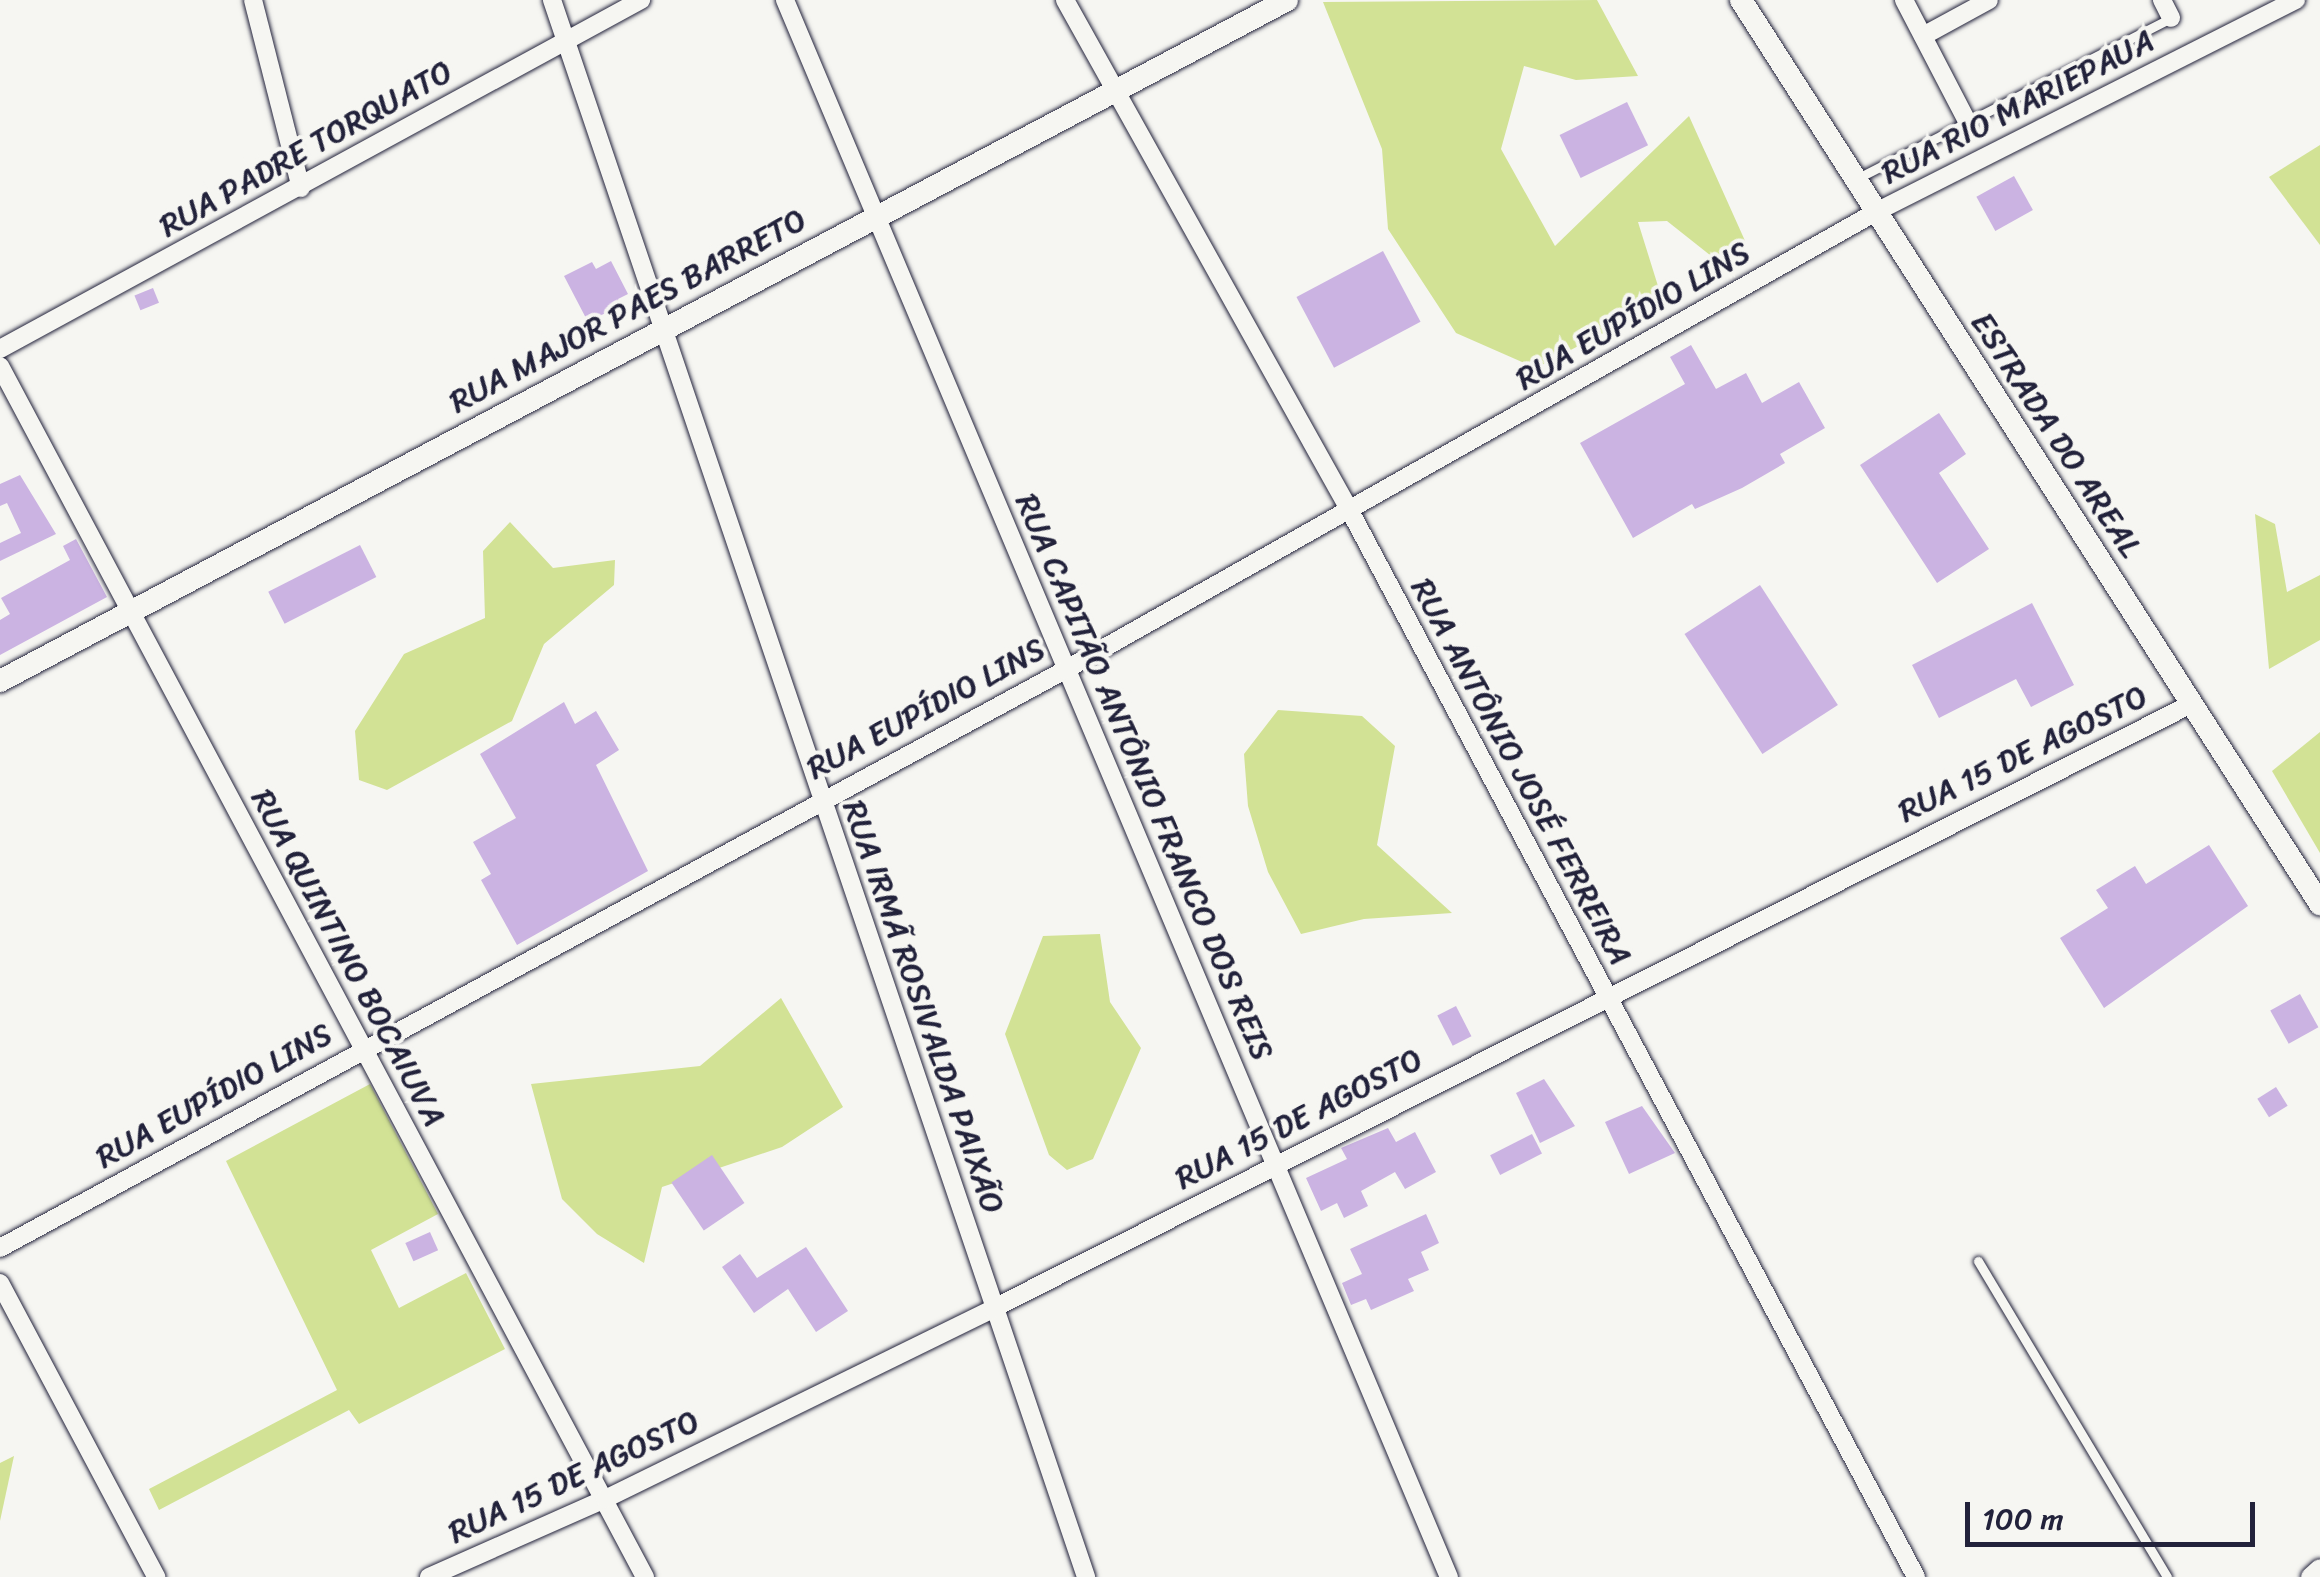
<!DOCTYPE html>
<meta charset="utf-8">
<style>
body{margin:0}
#map{position:relative;width:2320px;height:1577px;overflow:hidden;background:#f6f6f2;font-family:Sriracha,sans-serif}
div>[style]{position:absolute}
.green>*{inset:0;background:#d2e295}
.building>*{inset:0;background:#cbb3e2;transform-origin:0 0}
.roads{filter:drop-shadow(0 0 2px #22223b) drop-shadow(0 0 2px #22223b)}
.service>*{height:9px;margin:-4.5px;padding:0 4.5px;transform-origin:4.5px;border-radius:4.5px;background:#f6f6f2}
.minor>*{height:18px;margin:-9px;padding:0 9px;transform-origin:9px;border-radius:9px;background:#f6f6f2}
.tertiary>*{height:22px;margin:-11px;padding:0 11px;transform-origin:11px;border-radius:11px;background:#f6f6f2}
span{translate:-50% -50%;white-space:nowrap;text-align:center;line-height:1.15;-webkit-text-stroke:8px #f6f6f2;paint-order:stroke}
.street-label{font-size:32px;color:#22223b}
.scale{position:absolute;left:1965px;top:1502px;width:290px;height:45px;box-sizing:border-box;border:5px solid #22223b;border-top:0;padding-left:12px;font-size:30px;line-height:35px;white-space:nowrap;color:#22223b;-webkit-text-stroke:8px #f6f6f2;paint-order:stroke}
</style>
<div id="map">
<div class="green">
<i style="clip-path:polygon(1597px 0,1638px 76px,1576px 80px,1524px 66px,1501px 149px,1555px 246px,1689px 116px,1746px 243px,1720px 263px,1667px 221px,1638px 222px,1663px 302px,1536px 368px,1456px 333px,1388px 229px,1382px 149px,1323px 2px)"></i>
<i style="clip-path:polygon(2320px 145px,2320px 245px,2269px 177px)"></i>
<i style="clip-path:polygon(2255px 514px,2275px 524px,2287px 592px,2320px 575px,2320px 640px,2269px 669px)"></i>
<i style="clip-path:polygon(510px 522px,553px 568px,615px 560px,614px 585px,544px 644px,512px 721px,387px 790px,359px 780px,355px 731px,404px 654px,485px 618px,483px 551px)"></i>
<i style="clip-path:polygon(1278px 710px,1362px 716px,1395px 746px,1377px 845px,1452px 913px,1364px 919px,1301px 934px,1268px 872px,1248px 806px,1244px 754px)"></i>
<i style="clip-path:polygon(2320px 732px,2320px 853px,2272px 771px)"></i>
<i style="clip-path:polygon(1100px 934px,1110px 1002px,1141px 1048px,1093px 1159px,1067px 1170px,1049px 1155px,1005px 1034px,1043px 936px)"></i>
<i style="clip-path:polygon(781px 998px,843px 1107px,782px 1147px,662px 1187px,644px 1263px,597px 1234px,562px 1199px,531px 1084px,700px 1066px)"></i>
<i style="clip-path:polygon(370px 1084px,438px 1214px,371px 1250px,399px 1308px,466px 1273px,505px 1349px,359px 1424px,349px 1410px,159px 1510px,149px 1489px,337px 1390px,226px 1161px)"></i>
<i style="clip-path:polygon(14px 1456px,0 1521px,0 1463px)"></i>
</div>
<div class="building">
<i style="left:1627px;top:102px;width:48px;height:75px;rotate:64deg"></i>
<i style="left:2014px;top:176px;width:39px;height:43px;rotate:61deg"></i>
<i style="left:1383px;top:251px;width:80px;height:98px;rotate:62deg"></i>
<i style="clip-path:polygon(611px 261px,628px 294px,618px 299px,621px 305px,588px 322px,564px 276px,592px 262px,596px 269px)"></i>
<i style="left:153px;top:288px;width:16px;height:20px;rotate:68deg"></i>
<i style="clip-path:polygon(1691px 345px,1716px 389px,1746px 373px,1762px 403px,1799px 382px,1825px 428px,1780px 454px,1785px 463px,1742px 488px,1695px 509px,1692px 504px,1633px 538px,1580px 443px,1685px 384px,1670px 357px)"></i>
<i style="clip-path:polygon(1939px 413px,1966px 454px,1939px 473px,1989px 549px,1937px 583px,1860px 465px)"></i>
<i style="clip-path:polygon(20px 475px,56px 534px,0 561px,0 543px,21px 533px,7px 503px,0 506px,0 484px)"></i>
<i style="clip-path:polygon(76px 539px,107px 597px,0 655px,0 620px,10px 614px,1px 598px,70px 560px,63px 546px)"></i>
<i style="left:360px;top:545px;width:36px;height:103px;rotate:63deg"></i>
<i style="left:1760px;top:585px;width:143px;height:90px;rotate:57deg"></i>
<i style="clip-path:polygon(2032px 603px,2074px 685px,2031px 707px,2016px 679px,1939px 718px,1912px 665px)"></i>
<i style="clip-path:polygon(564px 702px,575px 724px,596px 711px,619px 750px,596px 765px,648px 871px,517px 945px,481px 880px,491px 874px,473px 842px,516px 818px,480px 754px)"></i>
<i style="clip-path:polygon(2209px 845px,2248px 906px,2104px 1008px,2060px 938px,2108px 908px,2096px 890px,2135px 866px,2146px 884px)"></i>
<i style="left:2300px;top:994px;width:38px;height:34px;rotate:61deg"></i>
<i style="left:1456px;top:1006px;width:34px;height:21px;rotate:63deg"></i>
<i style="clip-path:polygon(1544px 1079px,1575px 1126px,1540px 1143px,1516px 1093px)"></i>
<i style="left:2276px;top:1087px;width:22px;height:22px;rotate:58deg"></i>
<i style="clip-path:polygon(1642px 1106px,1675px 1153px,1629px 1174px,1605px 1122px)"></i>
<i style="clip-path:polygon(1388px 1128px,1396px 1142px,1415px 1132px,1436px 1172px,1405px 1189px,1395px 1172px,1361px 1191px,1368px 1206px,1344px 1218px,1337px 1203px,1321px 1211px,1306px 1178px,1347px 1159px,1341px 1148px)"></i>
<i style="left:1532px;top:1134px;width:22px;height:47px;rotate:63deg"></i>
<i style="left:712px;top:1155px;width:58px;height:49px;rotate:56deg"></i>
<i style="clip-path:polygon(1426px 1214px,1439px 1243px,1421px 1252px,1429px 1270px,1408px 1279px,1414px 1291px,1371px 1310px,1366px 1299px,1351px 1305px,1342px 1283px,1362px 1274px,1350px 1249px)"></i>
<i style="left:430px;top:1232px;width:20px;height:27px;rotate:66deg"></i>
<i style="clip-path:polygon(806px 1247px,848px 1311px,816px 1332px,788px 1289px,754px 1313px,722px 1267px,740px 1254px,757px 1278px)"></i>
</div>
<div class="roads">
<div class="service">
<i style="left:1858px;top:178px;width:352px;rotate:-27.1deg"></i>
<i style="left:1978px;top:1261px;width:368px;rotate:59.1deg"></i>
</div>
<div class="minor">
<i style="left:253px;top:0;width:194px;rotate:75.7deg"></i>
<i style="left:552px;top:0;width:1665px;rotate:71.29deg"></i>
<i style="left:785px;top:0;width:1711px;rotate:67.17deg"></i>
<i style="left:1065px;top:0;width:585px;rotate:60.85deg"></i>
<i style="left:1350px;top:511px;width:1207px;rotate:62.03deg"></i>
<i style="left:1904px;top:0;width:139px;rotate:62.5deg"></i>
<i style="left:2162px;top:0;width:20px;rotate:63deg"></i>
<i style="left:1923px;top:36px;width:75px;rotate:-28.6deg"></i>
<i style="left:0;top:349px;width:730px;rotate:-28.57deg"></i>
<i style="left:0;top:366px;width:1372px;rotate:61.96deg"></i>
<i style="left:0;top:1248px;width:1212px;rotate:-28.49deg"></i>
<i style="left:1065px;top:670px;width:929px;rotate:-29.46deg"></i>
<i style="left:1874px;top:213px;width:473px;rotate:-26.8deg"></i>
<i style="left:0;top:1283px;width:333px;rotate:62deg"></i>
<i style="left:429px;top:1577px;width:193px;rotate:-23.9deg"></i>
<i style="left:605px;top:1499px;width:431px;rotate:-26.1deg"></i>
<i style="left:992px;top:1309px;width:1343px;rotate:-26.77deg"></i>
<i style="left:2310px;top:1577px;width:13px;rotate:-42deg"></i>
</div>
<div class="tertiary">
<i style="left:1741px;top:0;width:1074px;rotate:57.36deg"></i>
<i style="left:0;top:681px;width:1456px;rotate:-27.88deg"></i>
</div>
</div>
<div class="street-label">
<span style="left:2018px;top:107px;rotate:-27deg">RUA RIO MARIEPAUA</span>
<span style="left:306px;top:149px;rotate:-29deg">RUA PADRE TORQUATO</span>
<span style="left:628px;top:311px;rotate:-28deg">RUA MAJOR PAES BARRETO</span>
<span style="left:1633px;top:316px;rotate:-30deg">RUA EUPÍDIO LINS</span>
<span style="left:2056px;top:435px;rotate:57deg">ESTRADA DO AREAL</span>
<span style="left:926px;top:709px;rotate:-28deg">RUA EUPÍDIO LINS</span>
<span style="left:2023px;top:754px;rotate:-26deg">RUA 15 DE AGOSTO</span>
<span style="left:1521px;top:772px;rotate:62deg">RUA ANTÔNIO JOSÉ FERREIRA</span>
<span style="left:1144px;top:777px;rotate:67deg">RUA CAPITÃO ANTÔNIO FRANCO DOS REIS</span>
<span style="left:348px;top:958px;rotate:62deg">RUA QUINTINO BOCAIUVA</span>
<span style="left:923px;top:1007px;rotate:71deg">RUA IRMÃ ROSIVALDA PAIXÃO</span>
<span style="left:214px;top:1096px;rotate:-29deg">RUA EUPÍDIO LINS</span>
<span style="left:1299px;top:1119px;rotate:-27deg">RUA 15 DE AGOSTO</span>
<span style="left:574px;top:1477px;rotate:-25deg">RUA 15 DE AGOSTO</span>
</div>
<div class="scale">100 m</div>
</div>
